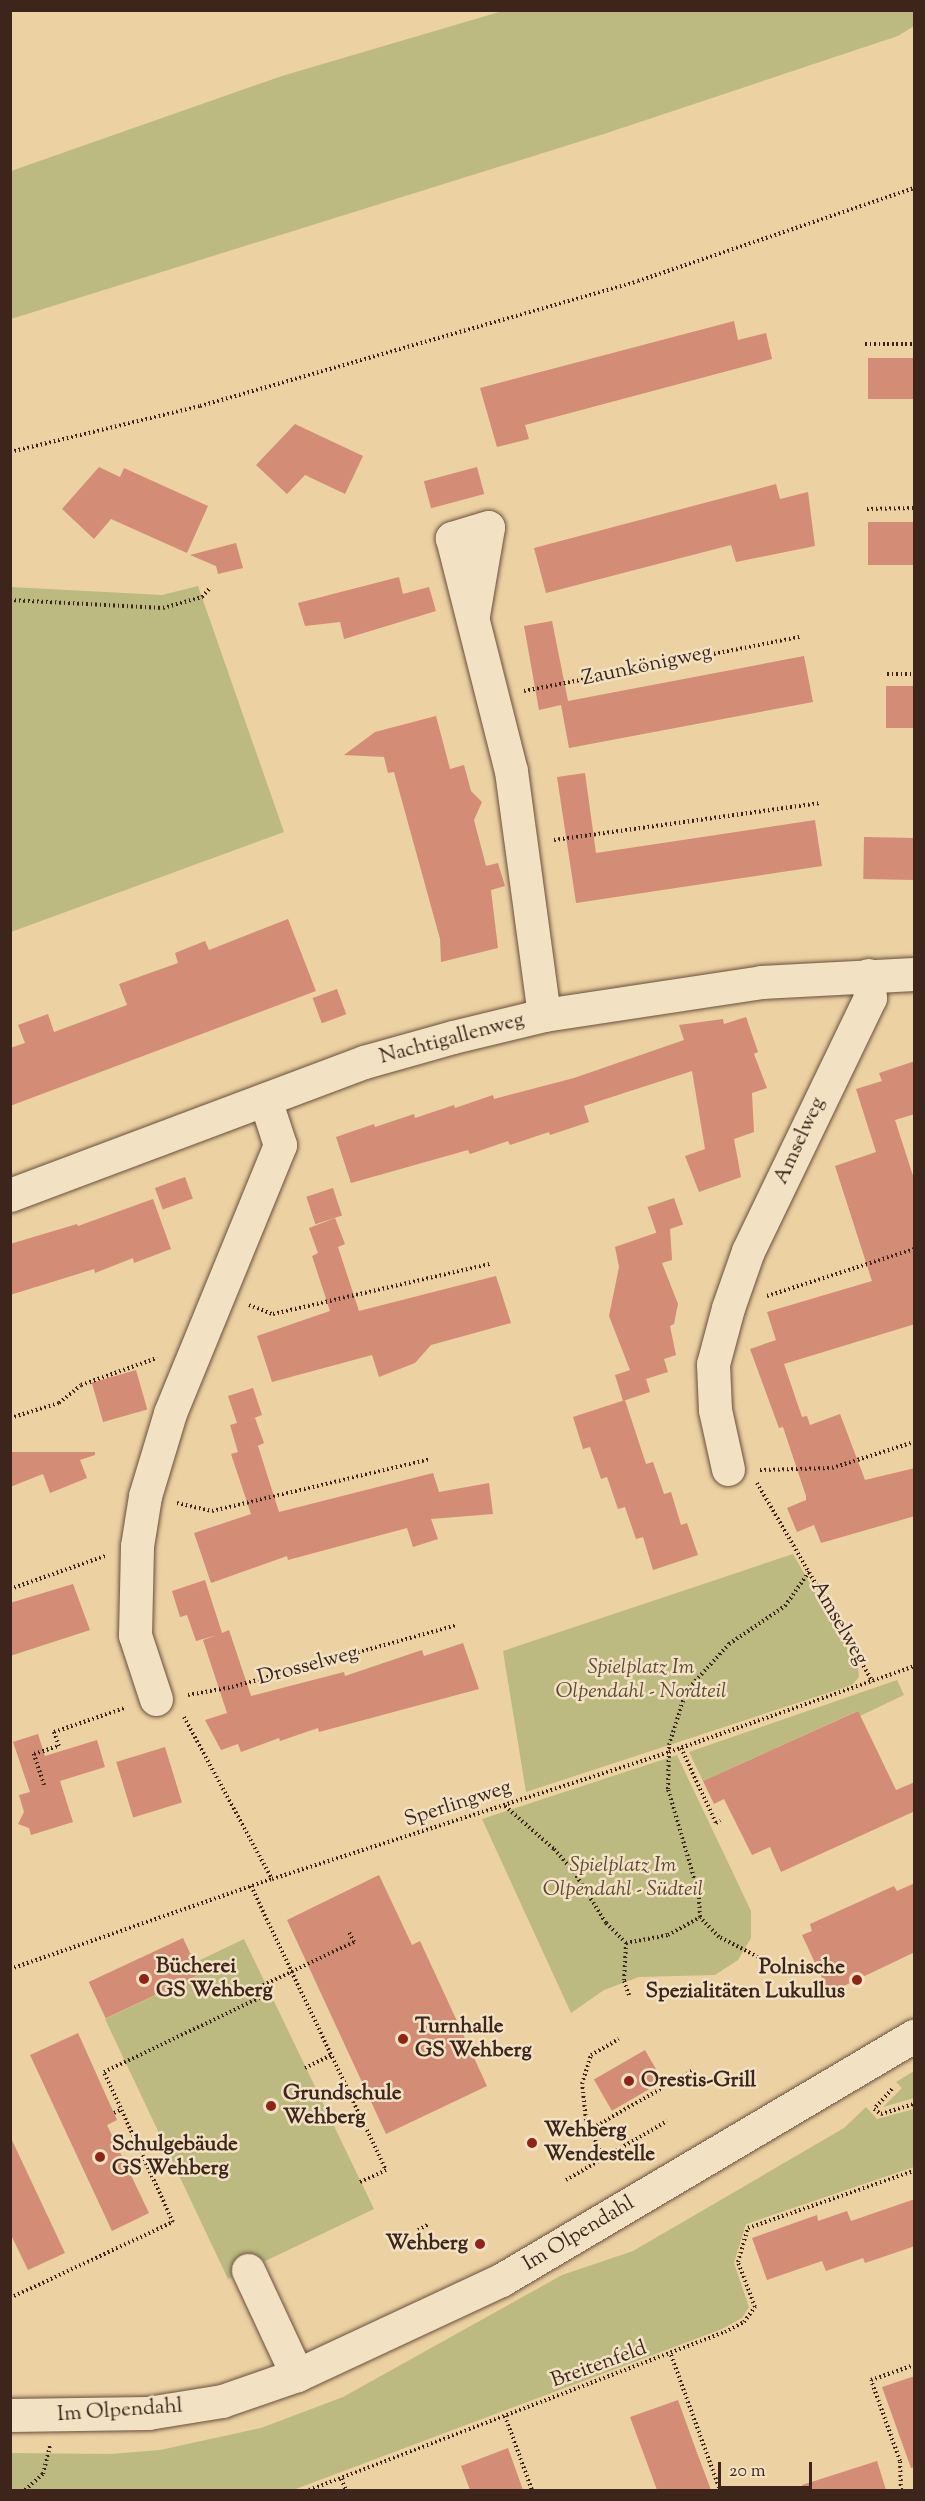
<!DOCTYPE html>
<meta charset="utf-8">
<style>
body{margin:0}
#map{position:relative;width:925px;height:2501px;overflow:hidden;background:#ecd1a2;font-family:"Sorts Mill Goudy",serif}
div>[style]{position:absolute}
.green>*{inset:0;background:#bdba81}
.building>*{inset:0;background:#d38c76;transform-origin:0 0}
.path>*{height:4px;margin-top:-2px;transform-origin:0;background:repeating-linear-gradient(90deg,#3d251b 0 1.5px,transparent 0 4.5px)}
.roads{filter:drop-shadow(0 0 2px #69503d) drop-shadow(0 0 2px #69503d)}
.minor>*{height:33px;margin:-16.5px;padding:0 16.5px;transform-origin:16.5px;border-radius:16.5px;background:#f3e1c3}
.dots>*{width:16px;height:16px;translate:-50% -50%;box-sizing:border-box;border:3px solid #f3e1c3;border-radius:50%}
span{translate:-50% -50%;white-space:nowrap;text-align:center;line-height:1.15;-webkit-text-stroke:5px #f3e1c3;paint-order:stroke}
.street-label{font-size:21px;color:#3d251b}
.park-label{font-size:21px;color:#5d4a34;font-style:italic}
.poi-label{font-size:21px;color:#3d251b;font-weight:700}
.left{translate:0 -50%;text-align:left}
.right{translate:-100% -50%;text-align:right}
.frame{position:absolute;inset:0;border:12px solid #3d251b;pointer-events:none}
.scale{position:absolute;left:718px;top:2462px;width:94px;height:27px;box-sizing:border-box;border:3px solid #3d251b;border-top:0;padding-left:8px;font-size:18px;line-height:21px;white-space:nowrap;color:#3d251b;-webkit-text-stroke:4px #f3e1c3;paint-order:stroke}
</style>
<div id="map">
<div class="green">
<i style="clip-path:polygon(506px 10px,914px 10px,914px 26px,898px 36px,607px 133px,11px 319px,11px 171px,282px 76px)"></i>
<i style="clip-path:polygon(198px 586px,284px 832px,11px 932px,11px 587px,162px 595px)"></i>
<i style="clip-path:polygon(793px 1554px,858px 1667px,859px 1677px,852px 1685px,526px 1792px,503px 1651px)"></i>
<i style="clip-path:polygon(897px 1680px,904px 1695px,860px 1716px,857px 1711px,703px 1781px,689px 1752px)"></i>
<i style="clip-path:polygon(677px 1755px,751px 1911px,751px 1938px,738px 1960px,715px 1975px,639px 1977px,604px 1990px,571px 2013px,482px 1819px)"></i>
<i style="clip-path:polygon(244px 1939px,374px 2209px,228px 2279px,105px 2019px,199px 1975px,194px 1963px)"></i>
<i style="clip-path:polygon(914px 2071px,914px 2098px,883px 2107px,902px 2088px,896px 2082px)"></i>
<i style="clip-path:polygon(866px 2107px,877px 2119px,914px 2109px,914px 2167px,746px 2224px,734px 2263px,749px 2307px,742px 2318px,722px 2329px,293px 2490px,11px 2490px,11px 2453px,111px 2454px,160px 2450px,261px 2428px,343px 2397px,562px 2275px,633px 2251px,844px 2128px)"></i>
</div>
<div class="building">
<i style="clip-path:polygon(734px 321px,738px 340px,766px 333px,772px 359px,525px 425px,529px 439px,497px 447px,480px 388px)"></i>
<i style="left:915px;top:358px;width:41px;height:47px;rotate:90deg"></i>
<i style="clip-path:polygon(295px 424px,363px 456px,345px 494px,305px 475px,287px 494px,256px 465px)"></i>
<i style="clip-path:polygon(99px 467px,120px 477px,124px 468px,208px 506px,187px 553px,111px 519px,94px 539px,62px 509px)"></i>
<i style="left:477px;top:467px;width:28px;height:55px;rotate:75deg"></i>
<i style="clip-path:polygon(776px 484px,780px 499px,808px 492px,815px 546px,736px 562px,731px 545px,546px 593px,534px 548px)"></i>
<i style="left:868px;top:522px;width:47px;height:43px"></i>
<i style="clip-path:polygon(236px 543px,243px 568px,218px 574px,216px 566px,190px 555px)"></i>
<i style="clip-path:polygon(399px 577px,403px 594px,429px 587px,436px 611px,344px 639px,340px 622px,305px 626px,298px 603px)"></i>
<i style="clip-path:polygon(552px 621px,568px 701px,804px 656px,813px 702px,569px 748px,561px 705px,539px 710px,524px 626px)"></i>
<i style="left:886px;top:686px;width:29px;height:42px"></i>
<i style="clip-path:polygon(436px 716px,450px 769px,464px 765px,471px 791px,482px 802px,474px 820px,486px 866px,498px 863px,505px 886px,491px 890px,498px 948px,441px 962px,440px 939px,394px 772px,388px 773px,384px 757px,344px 755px,375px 732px)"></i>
<i style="clip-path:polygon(585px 773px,596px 853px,815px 820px,822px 866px,576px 903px,557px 777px)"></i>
<i style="left:864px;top:837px;width:51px;height:42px;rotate:1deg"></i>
<i style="clip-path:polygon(288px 919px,316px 991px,10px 1106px,10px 1048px,25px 1043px,18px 1025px,48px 1014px,54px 1032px,127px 1005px,119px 984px,178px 963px,175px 953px,205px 941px,209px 950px)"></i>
<i style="left:337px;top:989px;width:27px;height:26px;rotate:70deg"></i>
<i style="clip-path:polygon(746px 1017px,758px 1052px,754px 1054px,767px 1088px,752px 1093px,754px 1132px,734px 1139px,741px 1177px,699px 1192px,685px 1156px,705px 1149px,692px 1071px,584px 1106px,589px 1122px,550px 1135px,549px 1132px,510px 1145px,508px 1141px,470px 1154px,468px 1150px,351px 1183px,336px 1137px,374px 1124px,375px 1127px,414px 1114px,415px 1118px,454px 1105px,455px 1108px,493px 1095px,494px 1099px,574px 1078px,684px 1040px,679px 1025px,723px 1019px,724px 1024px)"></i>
<i style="clip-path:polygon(915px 1061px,915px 1114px,895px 1120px,915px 1182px,915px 1324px,784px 1364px,802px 1417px,807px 1416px,810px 1425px,840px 1414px,865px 1480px,915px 1468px,915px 1516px,821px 1543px,814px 1525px,797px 1532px,787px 1508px,806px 1500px,806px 1496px,783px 1427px,779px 1428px,750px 1349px,776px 1340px,767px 1312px,872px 1281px,835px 1166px,876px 1152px,856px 1089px,882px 1081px,879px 1073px)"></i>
<i style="left:185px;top:1177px;width:23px;height:32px;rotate:70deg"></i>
<i style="left:333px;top:1188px;width:29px;height:28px;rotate:72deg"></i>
<i style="left:674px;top:1198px;width:28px;height:28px;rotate:71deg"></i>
<i style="clip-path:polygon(153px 1199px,171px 1249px,134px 1263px,133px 1258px,95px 1273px,94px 1269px,10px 1295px,10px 1244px,77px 1224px,78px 1226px)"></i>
<i style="clip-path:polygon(335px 1218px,345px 1244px,338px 1247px,359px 1311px,496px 1276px,511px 1323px,431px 1345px,415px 1363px,379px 1377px,372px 1355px,272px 1382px,257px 1336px,330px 1311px,312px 1256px,318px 1253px,309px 1228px)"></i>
<i style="clip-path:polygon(670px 1228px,672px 1260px,662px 1263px,678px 1304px,674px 1324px,670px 1326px,676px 1355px,664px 1359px,668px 1372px,646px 1379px,650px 1392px,623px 1401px,615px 1375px,630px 1370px,609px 1316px,619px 1267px,615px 1247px)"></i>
<i style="left:136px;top:1370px;width:41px;height:46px;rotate:74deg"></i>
<i style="clip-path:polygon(253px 1388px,262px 1415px,249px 1420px,255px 1418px,264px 1443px,253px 1448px,258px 1446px,279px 1512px,433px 1473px,439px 1492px,489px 1483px,493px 1514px,431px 1519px,438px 1539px,413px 1547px,407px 1528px,288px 1560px,287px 1556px,211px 1583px,194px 1533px,251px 1514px,231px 1454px,238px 1452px,230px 1425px,237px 1423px,228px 1396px)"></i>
<i style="clip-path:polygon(625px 1400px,646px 1464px,653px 1462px,664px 1494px,671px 1492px,681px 1525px,687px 1523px,698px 1555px,653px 1570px,643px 1537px,636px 1539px,625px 1507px,618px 1509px,607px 1477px,601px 1479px,590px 1447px,583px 1449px,573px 1417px)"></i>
<i style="clip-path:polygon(10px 1452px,95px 1452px,95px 1455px,80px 1460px,87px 1478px,50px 1493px,43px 1474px,10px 1487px)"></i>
<i style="clip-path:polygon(205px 1580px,222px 1633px,229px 1630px,251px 1696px,344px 1672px,345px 1676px,422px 1650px,424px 1656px,463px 1643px,479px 1689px,319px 1732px,318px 1728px,280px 1741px,279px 1738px,241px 1752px,238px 1744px,221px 1750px,205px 1720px,227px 1713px,203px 1640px,217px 1635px,196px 1641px,187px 1615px,180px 1617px,172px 1591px)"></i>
<i style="clip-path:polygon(73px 1584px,90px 1630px,10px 1656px,10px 1603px)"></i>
<i style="clip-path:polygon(858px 1711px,896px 1790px,915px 1782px,915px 1811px,781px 1872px,770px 1847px,752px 1855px,724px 1799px,714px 1804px,703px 1781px)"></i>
<i style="clip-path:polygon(38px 1734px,45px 1756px,97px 1740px,105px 1767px,60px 1781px,73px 1822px,31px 1835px,29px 1828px,18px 1824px,24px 1812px,19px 1795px,30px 1792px,13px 1742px)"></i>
<i style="left:165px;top:1747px;width:58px;height:51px;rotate:73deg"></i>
<i style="clip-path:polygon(379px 1875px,412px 1945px,420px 1941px,487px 2086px,386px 2134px,287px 1920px)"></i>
<i style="clip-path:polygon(915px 1883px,915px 1952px,829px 1993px,802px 1935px,812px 1931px,810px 1924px,894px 1886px,897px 1891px)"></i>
<i style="left:183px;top:1938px;width:40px;height:104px;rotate:65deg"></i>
<i style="clip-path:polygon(78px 2033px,117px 2120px,107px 2125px,149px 2213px,112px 2231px,30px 2055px)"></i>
<i style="left:645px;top:2050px;width:36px;height:59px;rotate:60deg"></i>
<i style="clip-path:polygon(10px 2136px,65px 2253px,28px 2270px,10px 2233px)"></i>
<i style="clip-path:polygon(915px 2199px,915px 2246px,865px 2263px,863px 2258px,826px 2271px,822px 2261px,767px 2280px,752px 2238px,817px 2215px,818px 2221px,847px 2211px,851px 2221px)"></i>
<i style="clip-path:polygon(915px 2376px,915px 2467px,911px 2468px,882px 2387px)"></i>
<i style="clip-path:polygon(678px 2400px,696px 2450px,711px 2490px,657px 2490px,630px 2417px)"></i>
<i style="clip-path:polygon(508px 2448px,523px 2490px,470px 2490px,461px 2466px)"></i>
<i style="clip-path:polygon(877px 2461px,886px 2490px,803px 2490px,802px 2485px)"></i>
</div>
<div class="path">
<i style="left:865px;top:344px;width:49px"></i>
<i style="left:10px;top:452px;width:195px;rotate:-13.6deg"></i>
<i style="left:200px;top:406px;width:455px;rotate:-15.9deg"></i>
<i style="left:638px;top:281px;width:291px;rotate:-18.6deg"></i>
<i style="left:867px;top:509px;width:47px;rotate:-1.2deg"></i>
<i style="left:10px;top:600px;width:153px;rotate:3deg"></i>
<i style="left:163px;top:608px;width:41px;rotate:-15.8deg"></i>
<i style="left:202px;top:597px;width:11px;rotate:-49deg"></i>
<i style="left:887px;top:674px;width:27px"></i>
<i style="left:524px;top:691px;width:281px;rotate:-11.1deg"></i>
<i style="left:554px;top:840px;width:269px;rotate:-7.9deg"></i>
<i style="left:767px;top:1296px;width:154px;rotate:-17.7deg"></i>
<i style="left:249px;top:1305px;width:26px;rotate:21deg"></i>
<i style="left:273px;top:1314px;width:223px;rotate:-13deg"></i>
<i style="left:10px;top:1418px;width:51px;rotate:-17deg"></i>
<i style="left:59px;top:1403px;width:28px;rotate:-39deg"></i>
<i style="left:81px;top:1385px;width:81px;rotate:-19.6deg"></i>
<i style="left:760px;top:1470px;width:72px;rotate:-1.6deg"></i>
<i style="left:832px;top:1468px;width:86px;rotate:-17.6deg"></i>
<i style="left:757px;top:1483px;width:230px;rotate:59.8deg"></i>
<i style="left:177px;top:1503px;width:36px;rotate:13deg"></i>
<i style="left:212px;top:1511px;width:224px;rotate:-13.4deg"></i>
<i style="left:10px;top:1589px;width:101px;rotate:-19.2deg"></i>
<i style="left:188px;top:1695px;width:45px;rotate:-10.3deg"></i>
<i style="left:232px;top:1687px;width:233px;rotate:-15.4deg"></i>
<i style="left:184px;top:1717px;width:184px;rotate:61.5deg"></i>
<i style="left:681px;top:1748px;width:83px;rotate:65deg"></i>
<i style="left:716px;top:1823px;width:5px;rotate:-22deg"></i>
<i style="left:44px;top:1785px;width:33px;rotate:-108deg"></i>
<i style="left:34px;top:1754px;width:26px;rotate:-18deg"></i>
<i style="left:59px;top:1746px;width:15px;rotate:-110deg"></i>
<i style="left:54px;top:1732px;width:75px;rotate:-18.7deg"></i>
<i style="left:505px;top:1806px;width:65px;rotate:41.3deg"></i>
<i style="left:554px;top:1849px;width:30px;rotate:49deg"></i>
<i style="left:574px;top:1872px;width:60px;rotate:57.9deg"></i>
<i style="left:606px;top:1923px;width:28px;rotate:45deg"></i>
<i style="left:626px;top:1943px;width:43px;rotate:-10.8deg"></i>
<i style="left:668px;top:1935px;width:37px;rotate:-29deg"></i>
<i style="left:251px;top:1886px;width:314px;rotate:64.6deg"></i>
<i style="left:386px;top:2170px;width:29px;rotate:155deg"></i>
<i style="left:626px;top:1943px;width:38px;rotate:93deg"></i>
<i style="left:624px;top:1981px;width:15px;rotate:70deg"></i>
<i style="left:762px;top:1959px;width:48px;rotate:-152.9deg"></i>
<i style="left:719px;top:1937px;width:28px;rotate:-134deg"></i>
<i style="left:700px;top:1917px;width:22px;rotate:-93deg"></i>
<i style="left:699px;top:1895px;width:110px;rotate:-106.3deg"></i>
<i style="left:668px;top:1789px;width:44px;rotate:-88.7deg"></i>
<i style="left:669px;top:1745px;width:57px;rotate:-72.5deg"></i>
<i style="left:686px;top:1691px;width:64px;rotate:-47.5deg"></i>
<i style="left:729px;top:1644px;width:68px;rotate:-34.2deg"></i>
<i style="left:785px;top:1606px;width:42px;rotate:-54.8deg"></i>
<i style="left:10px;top:1969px;width:277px;rotate:-19deg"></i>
<i style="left:272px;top:1879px;width:417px;rotate:-17.7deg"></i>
<i style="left:669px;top:1752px;width:260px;rotate:-19.3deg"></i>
<i style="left:305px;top:2068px;width:30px;rotate:-26deg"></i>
<i style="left:892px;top:2089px;width:27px;rotate:132deg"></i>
<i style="left:874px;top:2109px;width:9px;rotate:36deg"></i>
<i style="left:881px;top:2114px;width:34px;rotate:-17deg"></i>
<i style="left:114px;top:2113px;width:8px;rotate:-23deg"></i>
<i style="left:589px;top:2130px;width:119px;rotate:-29.8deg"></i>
<i style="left:603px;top:2158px;width:42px;rotate:-114.1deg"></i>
<i style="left:586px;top:2120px;width:36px;rotate:-96deg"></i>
<i style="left:582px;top:2084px;width:30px;rotate:-73deg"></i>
<i style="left:591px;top:2055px;width:32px;rotate:-30deg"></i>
<i style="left:566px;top:2180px;width:117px;rotate:-30.3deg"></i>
<i style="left:418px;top:2230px;width:13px;rotate:-29deg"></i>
<i style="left:10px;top:2298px;width:180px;rotate:-25deg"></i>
<i style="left:173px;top:2222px;width:165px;rotate:-114.7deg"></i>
<i style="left:104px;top:2072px;width:172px;rotate:-25.5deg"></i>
<i style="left:259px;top:1998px;width:10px;rotate:-114deg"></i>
<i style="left:255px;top:1989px;width:110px;rotate:-25.4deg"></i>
<i style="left:354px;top:1942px;width:13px;rotate:-117deg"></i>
<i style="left:671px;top:2355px;width:144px;rotate:70.1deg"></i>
<i style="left:505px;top:2416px;width:79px;rotate:70deg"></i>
<i style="left:341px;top:2479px;width:12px;rotate:66deg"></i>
<i style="left:25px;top:2490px;width:24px;rotate:-42deg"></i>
<i style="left:43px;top:2474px;width:29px;rotate:-76deg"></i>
<i style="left:309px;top:2490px;width:445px;rotate:-20.8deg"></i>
<i style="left:725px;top:2332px;width:21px;rotate:-28deg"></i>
<i style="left:744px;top:2322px;width:19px;rotate:-54deg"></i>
<i style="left:755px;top:2307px;width:48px;rotate:-110.7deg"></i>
<i style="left:738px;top:2262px;width:35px;rotate:-74deg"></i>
<i style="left:748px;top:2228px;width:176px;rotate:-19deg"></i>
<i style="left:901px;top:2490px;width:29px;rotate:-92deg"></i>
<i style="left:900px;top:2461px;width:86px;rotate:-109.7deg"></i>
<i style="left:871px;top:2380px;width:46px;rotate:-19.2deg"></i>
</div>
<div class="roads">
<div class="minor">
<i style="left:473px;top:615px;width:89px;rotate:-80.3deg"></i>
<i style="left:488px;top:527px;width:38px;rotate:163deg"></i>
<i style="left:452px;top:538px;width:240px;rotate:75.8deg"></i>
<i style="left:511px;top:771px;width:246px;rotate:82.3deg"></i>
<i style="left:10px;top:1195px;width:378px;rotate:-20.6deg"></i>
<i style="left:364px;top:1062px;width:92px;rotate:-15.7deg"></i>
<i style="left:453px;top:1037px;width:94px;rotate:-13.6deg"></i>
<i style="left:544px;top:1015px;width:219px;rotate:-8.6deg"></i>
<i style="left:761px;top:982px;width:153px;rotate:-3deg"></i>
<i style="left:728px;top:1469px;width:60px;rotate:-102.4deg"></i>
<i style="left:715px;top:1410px;width:46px;rotate:-92.5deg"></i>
<i style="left:713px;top:1364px;width:58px;rotate:-75deg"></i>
<i style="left:728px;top:1308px;width:60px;rotate:-70.7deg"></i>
<i style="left:748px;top:1251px;width:281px;rotate:-64.3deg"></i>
<i style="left:870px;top:998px;width:23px;rotate:-95deg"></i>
<i style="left:156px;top:1699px;width:67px;rotate:-108.2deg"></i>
<i style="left:135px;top:1635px;width:89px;rotate:-88.7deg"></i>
<i style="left:137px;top:1546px;width:51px;rotate:-80.9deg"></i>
<i style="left:145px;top:1496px;width:87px;rotate:-73.2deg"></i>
<i style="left:170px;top:1413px;width:290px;rotate:-67.7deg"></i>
<i style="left:280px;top:1145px;width:48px;rotate:-108.1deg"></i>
<i style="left:248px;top:2270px;width:116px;rotate:65deg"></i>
<i style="left:10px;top:2415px;width:138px;rotate:-0.8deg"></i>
<i style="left:148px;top:2413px;width:75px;rotate:-9.2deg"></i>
<i style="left:222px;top:2401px;width:79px;rotate:-19.1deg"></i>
<i style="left:297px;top:2375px;width:225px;rotate:-25deg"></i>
<i style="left:501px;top:2280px;width:480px;rotate:-30.6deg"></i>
</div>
</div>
<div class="dots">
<i style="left:144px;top:1979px;background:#8f2418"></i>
<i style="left:857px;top:1980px;background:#8f2418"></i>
<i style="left:403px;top:2039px;background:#8f2418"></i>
<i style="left:629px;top:2081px;background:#8f2418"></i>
<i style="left:271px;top:2106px;background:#8f2418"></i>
<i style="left:532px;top:2143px;background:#8f2418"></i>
<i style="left:100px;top:2157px;background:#8f2418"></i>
<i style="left:480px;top:2244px;background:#8f2418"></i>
</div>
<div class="street-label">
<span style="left:647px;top:666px;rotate:-12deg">Zaunkönigweg</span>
<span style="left:452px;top:1039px;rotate:-15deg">Nachtigallenweg</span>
<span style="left:800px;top:1141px;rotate:-65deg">Amselweg</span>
<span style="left:839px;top:1623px;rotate:60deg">Amselweg</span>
<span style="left:308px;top:1666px;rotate:-15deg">Drosselweg</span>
<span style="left:458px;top:1804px;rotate:-18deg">Sperlingweg</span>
<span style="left:579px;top:2234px;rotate:-31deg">Im Olpendahl</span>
<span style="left:599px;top:2365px;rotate:-20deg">Breitenfeld</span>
<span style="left:120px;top:2411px;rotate:-4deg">Im Olpendahl</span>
</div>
<div class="park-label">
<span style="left:641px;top:1680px">Spielplatz Im<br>Olpendahl - Nordteil</span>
<span style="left:623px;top:1878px">Spielplatz Im<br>Olpendahl - Südteil</span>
</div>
<div class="poi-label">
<span class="left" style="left:156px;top:1979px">Bücherei<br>GS Wehberg</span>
<span class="right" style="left:845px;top:1980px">Polnische<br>Spezialitäten Lukullus</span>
<span class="left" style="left:415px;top:2039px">Turnhalle<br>GS Wehberg</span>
<span class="left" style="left:641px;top:2081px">Orestis-Grill</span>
<span class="left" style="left:283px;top:2106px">Grundschule<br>Wehberg</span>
<span class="left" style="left:544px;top:2143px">Wehberg<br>Wendestelle</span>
<span class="left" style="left:112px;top:2157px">Schulgebäude<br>GS Wehberg</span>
<span class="right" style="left:468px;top:2244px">Wehberg</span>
</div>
<div class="frame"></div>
<div class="scale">20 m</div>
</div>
